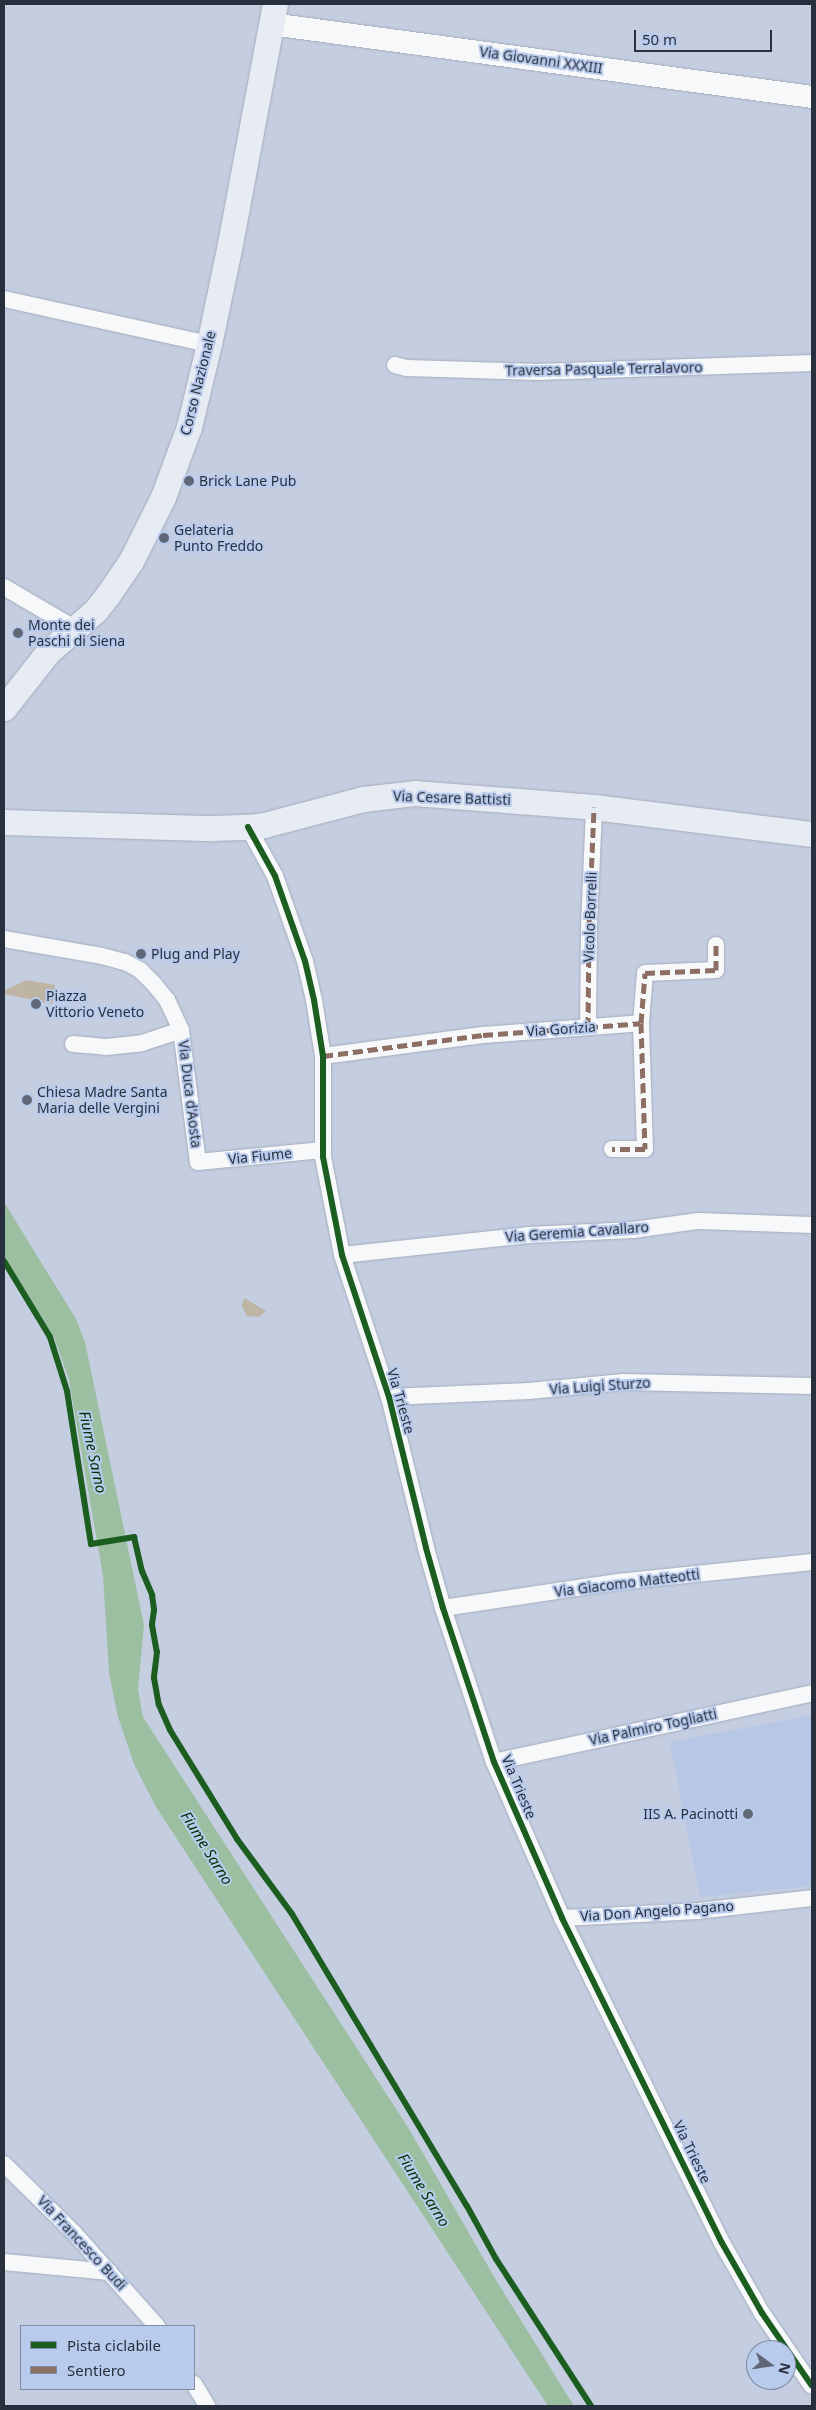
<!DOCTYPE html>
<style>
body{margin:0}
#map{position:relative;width:816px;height:2410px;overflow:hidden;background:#c5cee1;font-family:"Noto Sans",sans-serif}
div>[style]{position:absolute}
.built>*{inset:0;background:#b7c7e5}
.green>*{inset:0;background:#bdb4a3}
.water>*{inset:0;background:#9cbfa2}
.roads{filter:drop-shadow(0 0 1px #a4acbb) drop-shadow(0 0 1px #a4acbb)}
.street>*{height:16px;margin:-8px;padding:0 8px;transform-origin:8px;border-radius:8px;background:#f6f8fa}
.secondary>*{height:22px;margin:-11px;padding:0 11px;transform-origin:11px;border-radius:11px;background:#f6f8fa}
.primary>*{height:25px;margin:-12.5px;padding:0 12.5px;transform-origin:12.5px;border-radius:12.5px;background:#e7ebf3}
.quiet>*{height:5px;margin-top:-2.5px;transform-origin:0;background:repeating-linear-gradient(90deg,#8d6e63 0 10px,transparent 0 15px)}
.cycleway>*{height:6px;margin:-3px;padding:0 3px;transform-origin:3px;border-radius:3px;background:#1b5e20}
.dots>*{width:14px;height:14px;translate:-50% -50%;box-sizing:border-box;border:2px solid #b9cbed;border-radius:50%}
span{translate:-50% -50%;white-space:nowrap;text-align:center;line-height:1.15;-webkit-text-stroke:4px #b9cbed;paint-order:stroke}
.street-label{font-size:14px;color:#29303d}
.poi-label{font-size:14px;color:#29303d}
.left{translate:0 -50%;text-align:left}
.right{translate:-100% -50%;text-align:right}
.water-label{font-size:15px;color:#023302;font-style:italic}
.frame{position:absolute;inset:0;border:5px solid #29303d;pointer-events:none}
.legend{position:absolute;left:20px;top:2325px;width:175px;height:65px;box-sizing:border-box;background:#b9cbed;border:1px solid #7f8da7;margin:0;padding:6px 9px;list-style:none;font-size:15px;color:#29303d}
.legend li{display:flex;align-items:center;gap:10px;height:25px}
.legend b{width:25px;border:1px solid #7f8da7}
.north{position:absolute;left:746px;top:2340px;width:50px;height:50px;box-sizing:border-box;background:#b9cbed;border:1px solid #7f8da7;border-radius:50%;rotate:104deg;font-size:14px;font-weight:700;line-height:20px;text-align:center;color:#29303d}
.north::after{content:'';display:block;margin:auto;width:18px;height:22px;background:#606776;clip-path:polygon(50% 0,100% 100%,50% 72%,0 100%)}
.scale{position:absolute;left:634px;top:30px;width:138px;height:22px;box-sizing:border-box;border:2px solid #29303d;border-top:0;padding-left:6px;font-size:15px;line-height:18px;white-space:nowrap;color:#29303d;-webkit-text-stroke:4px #b9cbed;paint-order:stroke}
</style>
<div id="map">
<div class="built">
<i style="clip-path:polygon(812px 1715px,812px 1886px,700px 1897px,670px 1742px)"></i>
</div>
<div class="green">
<i style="clip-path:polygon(26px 980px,55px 985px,52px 1004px,4px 994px,4px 991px)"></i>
<i style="clip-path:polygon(244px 1298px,266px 1311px,259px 1317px,247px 1316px,242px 1306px)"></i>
</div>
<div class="water">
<i style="clip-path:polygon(4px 1202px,76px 1319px,85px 1342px,144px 1625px,138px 1689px,143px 1717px,409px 2129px,496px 2280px,574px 2406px,548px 2406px,156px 1807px,134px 1764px,118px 1717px,109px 1673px,103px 1576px,69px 1380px,54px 1337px,4px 1256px)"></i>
</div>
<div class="roads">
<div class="street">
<i style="left:4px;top:299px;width:210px;rotate:12.4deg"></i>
<i style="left:395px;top:365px;width:12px;rotate:14deg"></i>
<i style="left:407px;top:368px;width:130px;rotate:1.8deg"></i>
<i style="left:537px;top:372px;width:275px;rotate:-1.9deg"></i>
<i style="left:4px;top:587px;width:81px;rotate:30.4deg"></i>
<i style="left:248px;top:827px;width:56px;rotate:61.1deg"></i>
<i style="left:275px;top:876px;width:90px;rotate:70.6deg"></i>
<i style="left:305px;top:961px;width:40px;rotate:77deg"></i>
<i style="left:314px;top:1000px;width:57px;rotate:80.9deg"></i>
<i style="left:323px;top:1056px;width:101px;rotate:90deg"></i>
<i style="left:323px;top:1157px;width:100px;rotate:79deg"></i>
<i style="left:342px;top:1255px;width:150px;rotate:71.7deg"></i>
<i style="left:389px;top:1397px;width:155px;rotate:76.2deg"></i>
<i style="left:426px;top:1548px;width:62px;rotate:74.2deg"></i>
<i style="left:443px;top:1608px;width:162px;rotate:71.7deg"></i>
<i style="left:494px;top:1762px;width:170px;rotate:66.4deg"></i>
<i style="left:562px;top:1918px;width:362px;rotate:63.8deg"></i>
<i style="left:722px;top:2243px;width:81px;rotate:60.3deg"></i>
<i style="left:762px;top:2313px;width:88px;rotate:55.6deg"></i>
<i style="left:4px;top:939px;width:99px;rotate:9.8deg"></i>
<i style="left:102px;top:956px;width:24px;rotate:15deg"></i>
<i style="left:125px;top:962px;width:17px;rotate:28deg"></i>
<i style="left:140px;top:970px;width:20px;rotate:45deg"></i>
<i style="left:154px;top:984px;width:21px;rotate:51deg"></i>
<i style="left:167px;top:1000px;width:33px;rotate:65deg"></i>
<i style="left:181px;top:1030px;width:133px;rotate:82.7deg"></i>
<i style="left:198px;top:1162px;width:125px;rotate:-5.5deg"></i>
<i style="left:641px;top:1023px;width:50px;rotate:-85.4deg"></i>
<i style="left:645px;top:973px;width:71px;rotate:-2.4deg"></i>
<i style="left:716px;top:970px;width:25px;rotate:-90deg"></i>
<i style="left:588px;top:1027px;width:100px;rotate:-89.4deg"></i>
<i style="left:589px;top:927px;width:120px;rotate:-87.6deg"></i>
<i style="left:73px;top:1044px;width:33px;rotate:5deg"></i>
<i style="left:106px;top:1047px;width:36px;rotate:-6deg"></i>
<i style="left:142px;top:1043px;width:41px;rotate:-18.4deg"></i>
<i style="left:323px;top:1056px;width:161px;rotate:-7.5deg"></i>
<i style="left:483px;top:1035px;width:158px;rotate:-4.3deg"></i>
<i style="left:641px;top:1023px;width:126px;rotate:88.2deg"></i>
<i style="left:645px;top:1149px;width:33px;rotate:180deg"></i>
<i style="left:342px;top:1255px;width:187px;rotate:-6.1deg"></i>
<i style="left:528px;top:1235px;width:105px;rotate:-2.7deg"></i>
<i style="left:633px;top:1230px;width:66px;rotate:-7.9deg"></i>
<i style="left:698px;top:1221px;width:114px;rotate:2deg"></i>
<i style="left:389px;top:1397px;width:140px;rotate:-2.5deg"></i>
<i style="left:529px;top:1391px;width:95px;rotate:-5.4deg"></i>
<i style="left:624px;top:1382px;width:188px;rotate:1.2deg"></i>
<i style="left:443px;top:1608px;width:177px;rotate:-8.5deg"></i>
<i style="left:618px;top:1582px;width:195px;rotate:-5.9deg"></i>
<i style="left:494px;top:1762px;width:325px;rotate:-12.2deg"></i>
<i style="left:562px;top:1918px;width:136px;rotate:-2.9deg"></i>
<i style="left:698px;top:1911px;width:115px;rotate:-6.5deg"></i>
<i style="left:4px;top:2164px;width:98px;rotate:44.6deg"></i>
<i style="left:74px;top:2233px;width:125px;rotate:48.3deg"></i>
<i style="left:4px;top:2262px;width:106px;rotate:5.4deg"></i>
<i style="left:194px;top:2384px;width:26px;rotate:59deg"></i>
</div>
<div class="secondary">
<i style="left:271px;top:24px;width:546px;rotate:7.68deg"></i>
</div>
<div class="primary">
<i style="left:4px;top:708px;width:71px;rotate:-51.8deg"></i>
<i style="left:48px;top:652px;width:64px;rotate:-41.2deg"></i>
<i style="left:96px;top:610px;width:18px;rotate:-52deg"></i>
<i style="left:107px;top:596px;width:42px;rotate:-55.6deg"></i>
<i style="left:131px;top:561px;width:72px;rotate:-63.4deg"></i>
<i style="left:163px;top:497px;width:75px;rotate:-69.6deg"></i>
<i style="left:189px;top:427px;width:85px;rotate:-76.5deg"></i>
<i style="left:209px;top:344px;width:102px;rotate:-78.1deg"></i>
<i style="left:230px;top:244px;width:244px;rotate:-79.4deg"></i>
<i style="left:4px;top:822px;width:208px;rotate:1.7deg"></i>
<i style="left:212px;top:828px;width:36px;rotate:-2deg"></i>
<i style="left:248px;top:827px;width:16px;rotate:-7deg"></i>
<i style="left:264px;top:825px;width:102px;rotate:-14.7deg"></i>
<i style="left:363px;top:799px;width:51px;rotate:-6.7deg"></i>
<i style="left:414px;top:793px;width:181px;rotate:4.4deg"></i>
<i style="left:594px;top:807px;width:220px;rotate:7.1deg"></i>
</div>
</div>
<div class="quiet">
<i style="left:641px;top:1023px;width:50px;rotate:-85.4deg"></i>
<i style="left:645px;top:973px;width:71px;rotate:-2.4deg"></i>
<i style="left:716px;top:970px;width:25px;rotate:-90deg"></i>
<i style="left:588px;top:1027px;width:100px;rotate:-89.4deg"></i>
<i style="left:589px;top:927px;width:120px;rotate:-87.6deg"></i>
<i style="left:323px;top:1056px;width:161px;rotate:-7.5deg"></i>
<i style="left:483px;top:1035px;width:158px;rotate:-4.3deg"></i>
<i style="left:641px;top:1023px;width:126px;rotate:88.2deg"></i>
<i style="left:645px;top:1149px;width:33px;rotate:180deg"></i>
</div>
<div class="cycleway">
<i style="left:248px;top:827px;width:56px;rotate:61.1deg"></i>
<i style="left:275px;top:876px;width:90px;rotate:70.6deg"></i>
<i style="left:305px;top:961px;width:40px;rotate:77deg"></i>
<i style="left:314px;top:1000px;width:57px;rotate:80.9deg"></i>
<i style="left:323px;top:1056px;width:101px;rotate:90deg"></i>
<i style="left:323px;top:1157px;width:100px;rotate:79deg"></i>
<i style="left:342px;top:1255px;width:150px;rotate:71.7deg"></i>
<i style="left:389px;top:1397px;width:155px;rotate:76.2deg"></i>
<i style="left:426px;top:1548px;width:62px;rotate:74.2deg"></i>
<i style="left:443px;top:1608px;width:162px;rotate:71.7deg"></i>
<i style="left:494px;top:1762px;width:170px;rotate:66.4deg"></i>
<i style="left:562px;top:1918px;width:362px;rotate:63.8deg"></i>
<i style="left:722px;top:2243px;width:81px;rotate:60.3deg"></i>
<i style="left:762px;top:2313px;width:88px;rotate:55.6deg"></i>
<i style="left:4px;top:1261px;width:89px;rotate:58.8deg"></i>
<i style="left:50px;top:1337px;width:57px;rotate:72.5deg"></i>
<i style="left:67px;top:1391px;width:155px;rotate:81.1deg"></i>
<i style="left:91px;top:1544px;width:44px;rotate:-9.2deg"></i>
<i style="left:134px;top:1537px;width:35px;rotate:77deg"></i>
<i style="left:142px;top:1571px;width:26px;rotate:67deg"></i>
<i style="left:152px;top:1595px;width:15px;rotate:82deg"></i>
<i style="left:154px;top:1610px;width:15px;rotate:98deg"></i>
<i style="left:152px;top:1625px;width:27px;rotate:80deg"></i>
<i style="left:157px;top:1652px;width:26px;rotate:97deg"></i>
<i style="left:154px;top:1678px;width:27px;rotate:80deg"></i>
<i style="left:159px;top:1705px;width:27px;rotate:66deg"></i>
<i style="left:170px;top:1730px;width:128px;rotate:58.4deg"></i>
<i style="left:237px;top:1839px;width:93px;rotate:53.7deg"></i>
<i style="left:292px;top:1914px;width:340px;rotate:59.1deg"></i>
<i style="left:467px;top:2206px;width:60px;rotate:61.3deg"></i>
<i style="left:496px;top:2259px;width:175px;rotate:57.1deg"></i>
</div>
<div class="dots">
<i style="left:189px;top:481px;background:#606776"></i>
<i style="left:164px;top:538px;background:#606776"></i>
<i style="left:18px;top:633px;background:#606776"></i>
<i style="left:141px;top:954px;background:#606776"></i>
<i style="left:36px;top:1004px;background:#606776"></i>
<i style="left:27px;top:1100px;background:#606776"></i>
<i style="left:748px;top:1814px;background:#606776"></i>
</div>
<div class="street-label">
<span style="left:541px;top:60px;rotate:8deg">Via Giovanni XXXIII</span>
<span style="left:604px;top:369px;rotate:-1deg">Traversa Pasquale Terralavoro</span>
<span style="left:198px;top:383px;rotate:-76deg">Corso Nazionale</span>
<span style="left:452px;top:798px;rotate:2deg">Via Cesare Battisti</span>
<span style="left:590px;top:917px;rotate:-88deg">Vicolo Borrelli</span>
<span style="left:561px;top:1029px;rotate:-4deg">Via Gorizia</span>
<span style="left:190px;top:1094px;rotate:83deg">Via Duca d'Aosta</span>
<span style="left:260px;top:1156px;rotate:-6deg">Via Fiume</span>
<span style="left:577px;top:1232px;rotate:-4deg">Via Geremia Cavallaro</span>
<span style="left:600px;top:1386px;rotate:-4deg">Via Luigi Sturzo</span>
<span style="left:401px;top:1401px;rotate:74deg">Via Trieste</span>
<span style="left:627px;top:1583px;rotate:-7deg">Via Giacomo Matteotti</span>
<span style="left:653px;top:1727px;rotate:-12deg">Via Palmiro Togliatti</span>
<span style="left:519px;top:1787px;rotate:67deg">Via Trieste</span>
<span style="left:657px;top:1911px;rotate:-4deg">Via Don Angelo Pagano</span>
<span style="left:692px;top:2152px;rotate:64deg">Via Trieste</span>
<span style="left:82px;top:2243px;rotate:47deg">Via Francesco Budi</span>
</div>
<div class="poi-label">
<span class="left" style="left:199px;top:481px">Brick Lane Pub</span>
<span class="left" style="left:174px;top:538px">Gelateria<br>Punto Freddo</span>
<span class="left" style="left:28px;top:633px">Monte dei<br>Paschi di Siena</span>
<span class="left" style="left:151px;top:954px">Plug and Play</span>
<span class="left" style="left:46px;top:1004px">Piazza<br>Vittorio Veneto</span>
<span class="left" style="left:37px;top:1100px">Chiesa Madre Santa<br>Maria delle Vergini</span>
<span class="right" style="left:738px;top:1814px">IIS A. Pacinotti</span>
</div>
<div class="water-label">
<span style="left:93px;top:1452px;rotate:78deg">Fiume Sarno</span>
<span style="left:207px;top:1848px;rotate:58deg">Fiume Sarno</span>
<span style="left:424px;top:2190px;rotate:58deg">Fiume Sarno</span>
</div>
<div class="frame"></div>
<ul class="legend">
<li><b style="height:6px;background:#1b5e20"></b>Pista ciclabile</li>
<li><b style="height:6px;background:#8d6e63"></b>Sentiero</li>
</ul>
<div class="north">N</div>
<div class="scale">50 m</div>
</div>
